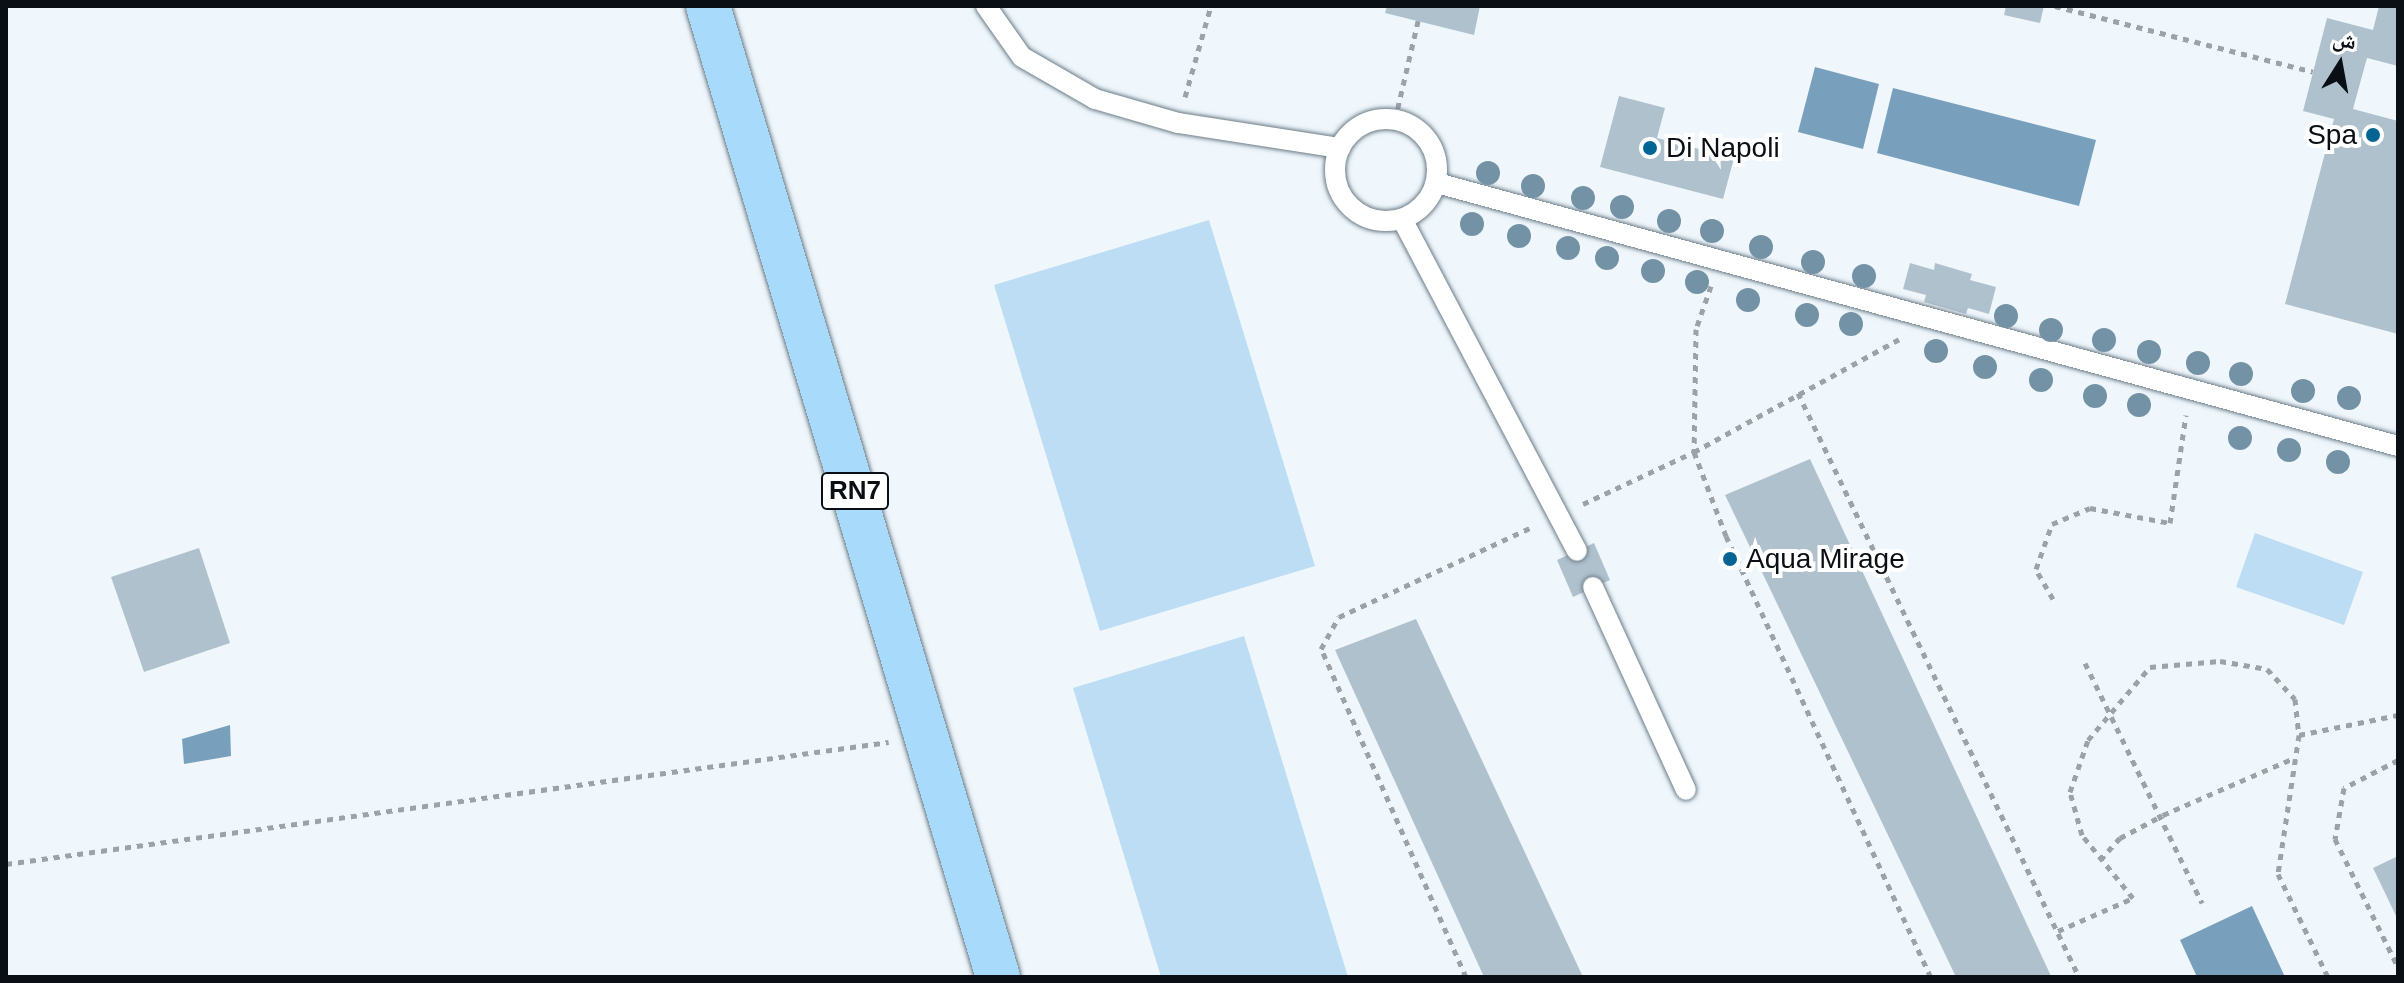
<!DOCTYPE html>
<meta charset="utf-8">
<style>
body{margin:0}
#map{position:relative;width:2404px;height:983px;overflow:hidden;background:#eff7fc;font-family:Arial,"Noto Naskh Arabic",sans-serif}
div>[style]{position:absolute}
.green>*{inset:0;background:#bcddf4}
.water>*{inset:0;background:#78a0bc}
.building>*{inset:0;background:#b0c1ce}
.path>*{height:5px;margin-top:-2.5px;transform-origin:0;background:repeating-linear-gradient(90deg,#9ca3a8 0 6px,transparent 0 12px)}
.roads{filter:drop-shadow(0 0 2px #6c7c88) drop-shadow(0 0 2px #6c7c88)}
.service>*{height:20px;margin:-10px;padding:0 10px;transform-origin:10px;border-radius:10px;background:#fff}
.service>.ring{margin:-10px;padding:0;box-sizing:content-box;background:none;border:20px solid #fff;border-radius:50%}
.primary>*{height:44px;margin:-22px;padding:0 22px;transform-origin:22px;border-radius:22px;background:#a7dafb}
.trees>*{width:24px;height:24px;margin:-12px;border-radius:50%;background:#7392a5}
.dots>*{width:22px;height:22px;translate:-50% -50%;box-sizing:border-box;border:4px solid #fff;border-radius:50%}
span{translate:-50% -50%;white-space:nowrap;text-align:center;line-height:1.15;-webkit-text-stroke:8px #fff;paint-order:stroke}
.shield-label span{padding:2px 6px;background:#fff;border:2px solid;border-radius:6px;-webkit-text-stroke-width:0}
.shield-label{font-size:26px;color:#090f14;font-weight:700}
.poi-label{font-size:28px;color:#090f14}
.right{translate:-100% -50%;text-align:right}
.left{translate:0 -50%;text-align:left}
.frame{position:absolute;inset:0;border:8px solid #090f14;pointer-events:none}
.north{position:absolute;left:2300px;top:24px;width:80px;height:80px;-webkit-text-stroke:6px #fff;paint-order:stroke;rotate:11deg;font-size:22px;font-weight:700;line-height:32px;text-align:center;color:#090f14}
.north::after{content:'';display:block;margin:auto;width:28px;height:36px;background:#090f14;clip-path:polygon(50% 0,100% 100%,50% 72%,0 100%)}
</style>
<div id="map">
<div class="green">
<i style="clip-path:polygon(1209px 220px,1315px 566px,1100px 631px,994px 285px)"></i>
<i style="clip-path:polygon(2255px 533px,2363px 572px,2344px 625px,2236px 587px)"></i>
<i style="clip-path:polygon(1244px 636px,1348px 977px,1161px 977px,1073px 688px)"></i>
</div>
<div class="water">
<i style="clip-path:polygon(1815px 67px,1879px 84px,1863px 149px,1798px 132px)"></i>
<i style="clip-path:polygon(1893px 88px,2096px 140px,2079px 206px,1877px 153px)"></i>
<i style="clip-path:polygon(230px 725px,231px 756px,184px 764px,182px 739px)"></i>
<i style="clip-path:polygon(2252px 906px,2285px 977px,2197px 977px,2180px 940px)"></i>
</div>
<div class="building">
<i style="clip-path:polygon(1387px 6px,1480px 6px,1474px 35px,1385px 13px)"></i>
<i style="clip-path:polygon(2006px 6px,2044px 6px,2040px 23px,2004px 15px)"></i>
<i style="clip-path:polygon(2379px 6px,2398px 6px,2398px 66px,2367px 58px,2353px 109px,2398px 121px,2398px 334px,2285px 304px,2334px 119px,2303px 111px,2327px 18px,2373px 30px)"></i>
<i style="clip-path:polygon(1619px 96px,1665px 108px,1657px 138px,1734px 158px,1723px 199px,1600px 167px)"></i>
<i style="clip-path:polygon(1910px 263px,1934px 270px,1935px 263px,1972px 274px,1970px 280px,1996px 287px,1989px 314px,1968px 308px,1966px 314px,1924px 302px,1926px 295px,1903px 289px)"></i>
<i style="clip-path:polygon(1810px 459px,2051px 976px,2048px 977px,1956px 977px,1725px 495px)"></i>
<i style="clip-path:polygon(1594px 543px,1610px 580px,1573px 597px,1557px 560px)"></i>
<i style="clip-path:polygon(199px 548px,230px 643px,144px 672px,111px 577px)"></i>
<i style="clip-path:polygon(1416px 619px,1583px 977px,1484px 977px,1335px 650px)"></i>
<i style="clip-path:polygon(2398px 856px,2398px 920px,2373px 868px)"></i>
</div>
<div class="path">
<i style="left:2055px;top:6px;width:266px;rotate:14.3deg"></i>
<i style="left:1185px;top:97px;width:95px;rotate:-74.1deg"></i>
<i style="left:1395px;top:120px;width:102px;rotate:-76.9deg"></i>
<i style="left:1711px;top:286px;width:46px;rotate:109.2deg"></i>
<i style="left:1696px;top:329px;width:123px;rotate:90.9deg"></i>
<i style="left:1694px;top:452px;width:90px;rotate:69.1deg"></i>
<i style="left:1726px;top:536px;width:486px;rotate:65.1deg"></i>
<i style="left:1798px;top:393px;width:648px;rotate:64.3deg"></i>
<i style="left:1583px;top:504px;width:123px;rotate:-25.1deg"></i>
<i style="left:1694px;top:452px;width:236px;rotate:-28.8deg"></i>
<i style="left:2053px;top:599px;width:34px;rotate:-120deg"></i>
<i style="left:2036px;top:569px;width:48px;rotate:-70.4deg"></i>
<i style="left:2052px;top:524px;width:41px;rotate:-22.8deg"></i>
<i style="left:2090px;top:508px;width:81px;rotate:10.6deg"></i>
<i style="left:2170px;top:523px;width:109px;rotate:-81.6deg"></i>
<i style="left:2085px;top:663px;width:267px;rotate:64deg"></i>
<i style="left:2299px;top:735px;width:101px;rotate:-11.4deg"></i>
<i style="left:2398px;top:760px;width:61px;rotate:152.6deg"></i>
<i style="left:2344px;top:788px;width:52px;rotate:100deg"></i>
<i style="left:2335px;top:839px;width:143px;rotate:63.8deg"></i>
<i style="left:2100px;top:860px;width:30px;rotate:-48deg"></i>
<i style="left:2120px;top:838px;width:49px;rotate:-28.1deg"></i>
<i style="left:2163px;top:815px;width:143px;rotate:-23.5deg"></i>
<i style="left:6px;top:864px;width:891px;rotate:-7.87deg"></i>
<i style="left:2058px;top:931px;width:82px;rotate:-23.7deg"></i>
<i style="left:2133px;top:898px;width:81px;rotate:-129deg"></i>
<i style="left:2082px;top:835px;width:45px;rotate:-105.6deg"></i>
<i style="left:2070px;top:792px;width:55px;rotate:-70.9deg"></i>
<i style="left:2088px;top:740px;width:96px;rotate:-49.7deg"></i>
<i style="left:2150px;top:667px;width:70px;rotate:-4.9deg"></i>
<i style="left:2220px;top:661px;width:48px;rotate:9.7deg"></i>
<i style="left:2267px;top:669px;width:41px;rotate:47deg"></i>
<i style="left:2295px;top:699px;width:36px;rotate:84deg"></i>
<i style="left:2299px;top:735px;width:141px;rotate:98.6deg"></i>
<i style="left:2278px;top:874px;width:114px;rotate:64.1deg"></i>
<i style="left:1466px;top:977px;width:359px;rotate:-113.8deg"></i>
<i style="left:1321px;top:649px;width:37px;rotate:-61deg"></i>
<i style="left:1339px;top:617px;width:215px;rotate:-25deg"></i>
</div>
<div class="roads">
<div class="service">
<i style="left:986px;top:6px;width:62px;rotate:54.8deg"></i>
<i style="left:1022px;top:57px;width:84px;rotate:29.9deg"></i>
<i style="left:1095px;top:99px;width:86px;rotate:16.1deg"></i>
<i style="left:1178px;top:123px;width:164px;rotate:8.8deg"></i>
<i class="ring" style="left:1335px;top:119px;width:82px;height:82px"></i>
<i style="left:1437px;top:183px;width:996px;rotate:15.31deg"></i>
<i style="left:1402px;top:219px;width:375px;rotate:62.2deg"></i>
<i style="left:1593px;top:587px;width:223px;rotate:65.4deg"></i>
</div>
<div class="primary">
<i style="left:708px;top:6px;width:1013px;rotate:73.37deg"></i>
</div>
</div>
<div class="trees">
<i style="left:1488px;top:173px"></i>
<i style="left:1533px;top:186px"></i>
<i style="left:1583px;top:198px"></i>
<i style="left:1622px;top:207px"></i>
<i style="left:1669px;top:221px"></i>
<i style="left:1472px;top:224px"></i>
<i style="left:1712px;top:231px"></i>
<i style="left:1519px;top:236px"></i>
<i style="left:1761px;top:247px"></i>
<i style="left:1568px;top:248px"></i>
<i style="left:1607px;top:258px"></i>
<i style="left:1813px;top:262px"></i>
<i style="left:1653px;top:271px"></i>
<i style="left:1864px;top:276px"></i>
<i style="left:1697px;top:282px"></i>
<i style="left:1748px;top:300px"></i>
<i style="left:1807px;top:315px"></i>
<i style="left:2006px;top:316px"></i>
<i style="left:1851px;top:324px"></i>
<i style="left:2051px;top:330px"></i>
<i style="left:2104px;top:340px"></i>
<i style="left:1936px;top:351px"></i>
<i style="left:2149px;top:352px"></i>
<i style="left:2198px;top:363px"></i>
<i style="left:1985px;top:367px"></i>
<i style="left:2241px;top:374px"></i>
<i style="left:2041px;top:380px"></i>
<i style="left:2303px;top:391px"></i>
<i style="left:2095px;top:396px"></i>
<i style="left:2349px;top:398px"></i>
<i style="left:2139px;top:405px"></i>
<i style="left:2240px;top:438px"></i>
<i style="left:2289px;top:450px"></i>
<i style="left:2338px;top:462px"></i>
</div>
<div class="dots">
<i style="left:2373px;top:135px;background:#046595"></i>
<i style="left:1650px;top:148px;background:#046595"></i>
<i style="left:1730px;top:559px;background:#046595"></i>
</div>
<div class="shield-label">
<span style="left:855px;top:491px">RN7</span>
</div>
<div class="poi-label">
<span class="right" style="left:2357px;top:135px">Spa</span>
<span class="left" style="left:1666px;top:148px">Di Napoli</span>
<span class="left" style="left:1746px;top:559px">Aqua Mirage</span>
</div>
<div class="frame"></div>
<div class="north">ش</div>
</div>
